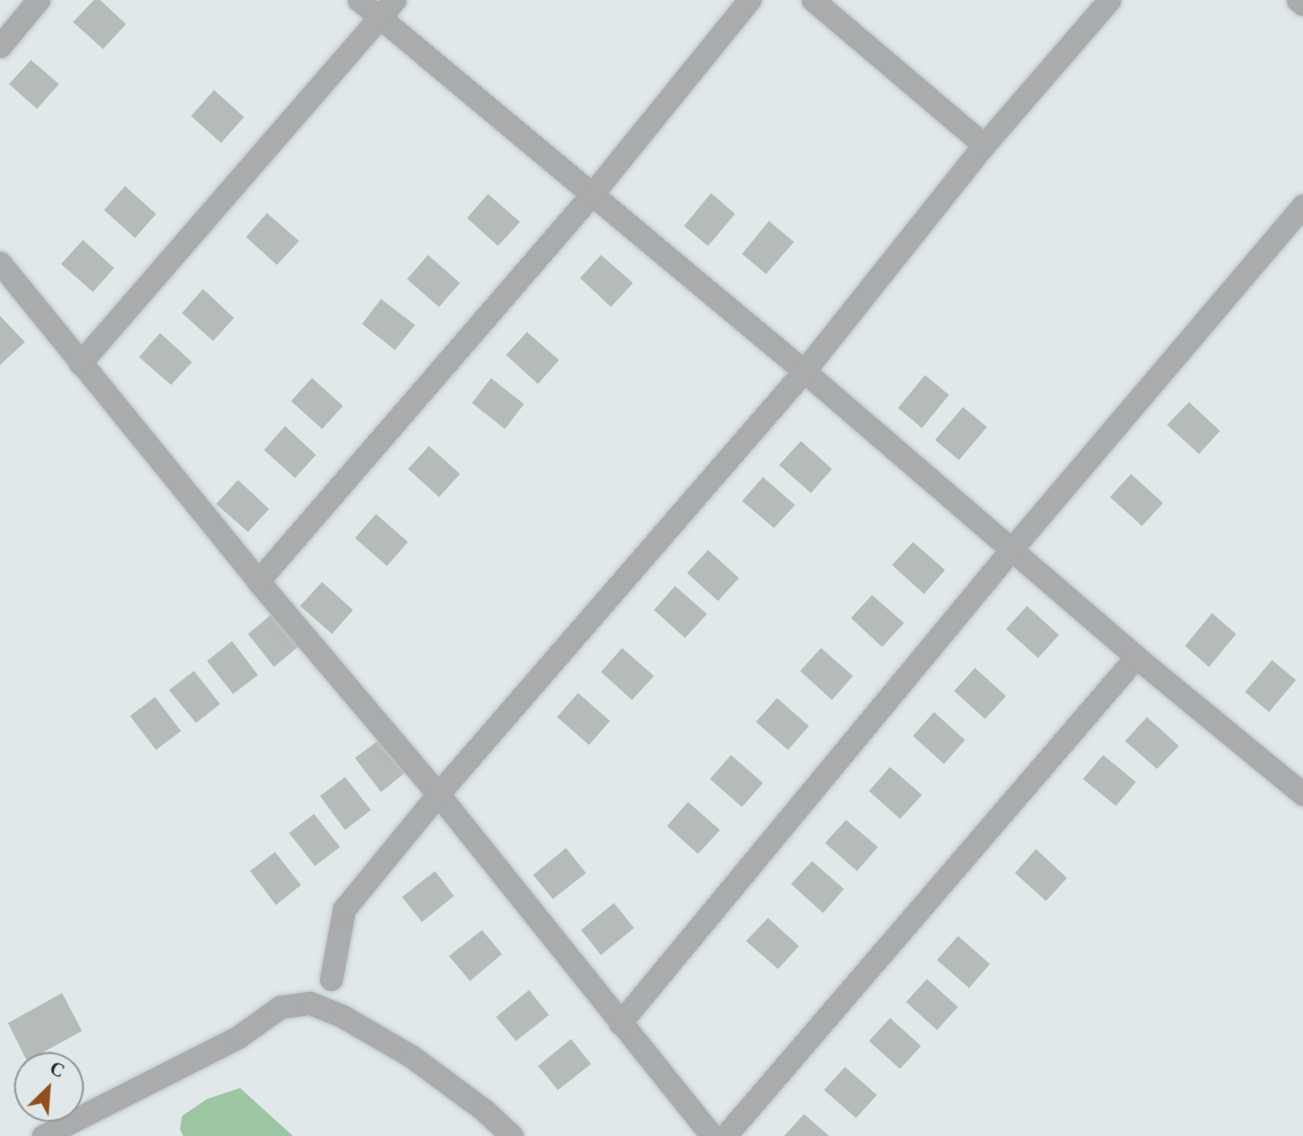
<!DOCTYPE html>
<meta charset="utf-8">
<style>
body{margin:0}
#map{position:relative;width:1303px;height:1136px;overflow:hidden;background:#e0e8e9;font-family:"Crimson Pro",serif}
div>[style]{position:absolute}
.green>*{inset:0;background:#9cc5a1}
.building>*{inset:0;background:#b4bbb9}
.roads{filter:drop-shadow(0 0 2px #bec5c6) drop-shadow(0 0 2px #bec5c6)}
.minor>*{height:23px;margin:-11.5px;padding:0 11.5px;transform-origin:11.5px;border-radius:11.5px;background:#a9abad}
span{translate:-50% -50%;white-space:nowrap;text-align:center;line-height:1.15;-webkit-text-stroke:7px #e0e8e9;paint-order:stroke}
.north{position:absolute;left:14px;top:1052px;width:70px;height:70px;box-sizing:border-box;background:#e0e8e9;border:2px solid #949a9a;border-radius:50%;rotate:25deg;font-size:19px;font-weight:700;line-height:28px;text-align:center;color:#212424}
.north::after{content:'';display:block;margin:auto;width:24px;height:32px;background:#914f1d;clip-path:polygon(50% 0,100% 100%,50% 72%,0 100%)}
</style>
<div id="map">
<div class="green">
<i style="clip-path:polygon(240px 1088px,293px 1136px,183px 1136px,180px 1129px,182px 1116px,207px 1099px)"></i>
</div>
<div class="building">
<i style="clip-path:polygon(94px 0,100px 0,126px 24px,103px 49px,73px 22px)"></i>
<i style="clip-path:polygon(31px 60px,59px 84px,37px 109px,9px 84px)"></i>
<i style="clip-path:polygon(214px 90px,244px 117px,221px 143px,191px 116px)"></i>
<i style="clip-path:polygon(125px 186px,156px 214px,135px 238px,104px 210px)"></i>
<i style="clip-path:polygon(711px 193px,735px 214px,708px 246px,684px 226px)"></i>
<i style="clip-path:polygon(488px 194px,520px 222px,498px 246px,467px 218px)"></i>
<i style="clip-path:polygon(267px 213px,299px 241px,277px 265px,246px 237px)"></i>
<i style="clip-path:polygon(769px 221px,794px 242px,766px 274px,742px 254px)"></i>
<i style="clip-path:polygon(83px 240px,114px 268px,93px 292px,61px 264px)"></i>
<i style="clip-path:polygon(428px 255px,460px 283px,439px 307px,407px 279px)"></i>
<i style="clip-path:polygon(601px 255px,633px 283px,611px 307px,580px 278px)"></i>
<i style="clip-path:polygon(203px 289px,234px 318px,213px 341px,182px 313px)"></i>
<i style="clip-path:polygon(381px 299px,415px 325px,395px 350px,362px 324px)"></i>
<i style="clip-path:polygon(0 316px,25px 342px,0 365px)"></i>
<i style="clip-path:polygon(527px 332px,559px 360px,538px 384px,506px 355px)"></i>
<i style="clip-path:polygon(160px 333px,192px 362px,171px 385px,139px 357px)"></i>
<i style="clip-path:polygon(925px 375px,949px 395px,922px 428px,898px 408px)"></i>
<i style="clip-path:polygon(312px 378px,343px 406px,322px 429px,291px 401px)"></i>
<i style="clip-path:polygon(491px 378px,524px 404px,505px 429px,472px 403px)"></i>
<i style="clip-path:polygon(1189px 402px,1220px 431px,1199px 454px,1167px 425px)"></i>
<i style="clip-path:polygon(963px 407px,987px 427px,959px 460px,935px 440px)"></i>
<i style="clip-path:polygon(285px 426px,316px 455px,295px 478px,264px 450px)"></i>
<i style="clip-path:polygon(801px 441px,832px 469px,811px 493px,779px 465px)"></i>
<i style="clip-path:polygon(429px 446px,460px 474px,439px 497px,408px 469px)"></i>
<i style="clip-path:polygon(1131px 474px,1163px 503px,1142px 526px,1110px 497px)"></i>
<i style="clip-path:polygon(763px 477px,795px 505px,774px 528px,742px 501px)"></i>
<i style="clip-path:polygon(238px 480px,269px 509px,248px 532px,216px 504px)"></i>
<i style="clip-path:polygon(376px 514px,408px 542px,387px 566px,355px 538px)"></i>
<i style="clip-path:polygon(913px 542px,945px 570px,924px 594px,892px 565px)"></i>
<i style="clip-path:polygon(708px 550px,739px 578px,718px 601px,687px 573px)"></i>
<i style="clip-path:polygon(322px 582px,353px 610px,332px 634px,300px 606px)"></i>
<i style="clip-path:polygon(675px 586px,707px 614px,685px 638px,654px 610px)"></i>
<i style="clip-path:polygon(872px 595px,904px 623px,882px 647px,851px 618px)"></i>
<i style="clip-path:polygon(1027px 606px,1059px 635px,1038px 658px,1006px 629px)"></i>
<i style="clip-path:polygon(1212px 613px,1236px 634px,1209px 667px,1185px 646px)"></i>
<i style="clip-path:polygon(272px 614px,299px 646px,274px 667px,248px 634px)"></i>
<i style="clip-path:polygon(232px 641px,258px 675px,233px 694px,207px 661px)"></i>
<i style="clip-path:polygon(622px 648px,654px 676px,632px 700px,601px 672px)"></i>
<i style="clip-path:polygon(821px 648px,853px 676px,832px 700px,800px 671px)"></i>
<i style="clip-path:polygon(1272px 660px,1296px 680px,1269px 712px,1245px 692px)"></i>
<i style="clip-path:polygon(975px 668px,1006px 696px,985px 719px,954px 691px)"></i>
<i style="clip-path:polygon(194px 671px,220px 704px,196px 723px,169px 690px)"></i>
<i style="clip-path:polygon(578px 693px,610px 721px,589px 745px,557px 717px)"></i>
<i style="clip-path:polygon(155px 697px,181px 731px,156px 750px,130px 716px)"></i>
<i style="clip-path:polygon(777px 698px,809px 726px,788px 750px,756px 722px)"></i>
<i style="clip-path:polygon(934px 712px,965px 740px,944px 764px,913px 736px)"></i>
<i style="clip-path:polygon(1147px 717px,1179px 746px,1157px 769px,1125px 741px)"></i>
<i style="clip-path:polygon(380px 739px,406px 772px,381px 792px,355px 758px)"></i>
<i style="clip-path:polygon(731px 755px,763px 783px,742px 807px,710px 779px)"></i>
<i style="clip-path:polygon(1103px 755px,1136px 782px,1116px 806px,1083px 779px)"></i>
<i style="clip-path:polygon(890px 767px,922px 795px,900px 819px,869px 791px)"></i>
<i style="clip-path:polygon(345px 777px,371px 810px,345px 830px,320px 796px)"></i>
<i style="clip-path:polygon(688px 802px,720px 830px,698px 854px,667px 826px)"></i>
<i style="clip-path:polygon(314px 814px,340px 847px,315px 866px,289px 833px)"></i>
<i style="clip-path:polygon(846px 820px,878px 847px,857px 871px,825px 843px)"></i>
<i style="clip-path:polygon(566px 848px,586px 873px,553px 899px,533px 875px)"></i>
<i style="clip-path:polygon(1036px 849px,1067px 878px,1046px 901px,1015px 873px)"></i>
<i style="clip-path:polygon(275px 852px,301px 885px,276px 905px,250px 871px)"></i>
<i style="clip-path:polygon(812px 861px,844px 889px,823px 913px,791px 884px)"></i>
<i style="clip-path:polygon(435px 871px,454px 896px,422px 922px,402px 897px)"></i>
<i style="clip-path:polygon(614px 903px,634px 928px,601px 955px,581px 930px)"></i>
<i style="clip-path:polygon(768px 918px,799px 946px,778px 969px,746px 941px)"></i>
<i style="clip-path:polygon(482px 930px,502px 954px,470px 981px,449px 956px)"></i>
<i style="clip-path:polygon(958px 936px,990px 964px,969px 988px,937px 960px)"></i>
<i style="clip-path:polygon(927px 979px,958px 1007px,937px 1030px,906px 1002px)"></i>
<i style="clip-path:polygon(529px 990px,549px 1015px,516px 1041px,496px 1017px)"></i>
<i style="clip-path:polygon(62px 993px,82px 1031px,27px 1061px,8px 1023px)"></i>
<i style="clip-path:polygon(890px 1018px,921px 1046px,900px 1069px,869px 1041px)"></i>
<i style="clip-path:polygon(571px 1039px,591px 1064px,558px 1090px,538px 1066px)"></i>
<i style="clip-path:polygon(845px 1067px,877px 1095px,856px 1118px,824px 1090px)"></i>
<i style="clip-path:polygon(804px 1114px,829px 1136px,784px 1136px)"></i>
</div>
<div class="roads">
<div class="minor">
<i style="left:359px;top:0;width:579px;rotate:39.82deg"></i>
<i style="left:804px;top:371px;width:438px;rotate:40.7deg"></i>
<i style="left:1136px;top:657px;width:631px;rotate:130.63deg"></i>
<i style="left:813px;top:0;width:224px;rotate:40.3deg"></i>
<i style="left:1298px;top:0;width:6px;rotate:39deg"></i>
<i style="left:0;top:46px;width:60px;rotate:-50.4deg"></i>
<i style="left:0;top:263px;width:409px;rotate:50.9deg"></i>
<i style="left:258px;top:581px;width:279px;rotate:49.8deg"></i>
<i style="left:438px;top:794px;width:438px;rotate:51.3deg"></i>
<i style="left:80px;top:363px;width:480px;rotate:-49.1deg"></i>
<i style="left:258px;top:581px;width:511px;rotate:-49.2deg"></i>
<i style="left:592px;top:194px;width:250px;rotate:-51deg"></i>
<i style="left:1136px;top:657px;width:216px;rotate:39.4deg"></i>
<i style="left:331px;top:979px;width:71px;rotate:-79.5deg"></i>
<i style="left:344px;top:909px;width:149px;rotate:-50.7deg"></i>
<i style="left:438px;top:794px;width:559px;rotate:-49.13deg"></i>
<i style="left:804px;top:371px;width:289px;rotate:-51.5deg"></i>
<i style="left:984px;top:145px;width:191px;rotate:-49.2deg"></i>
<i style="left:620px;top:1023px;width:612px;rotate:-50.43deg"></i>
<i style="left:1010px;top:551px;width:453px;rotate:-49.7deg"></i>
<i style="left:43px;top:1136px;width:219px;rotate:-26.9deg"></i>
<i style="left:238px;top:1037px;width:52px;rotate:-35.5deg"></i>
<i style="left:280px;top:1007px;width:30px;rotate:-8deg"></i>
<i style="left:310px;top:1003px;width:35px;rotate:22deg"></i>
<i style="left:342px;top:1016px;width:80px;rotate:30.1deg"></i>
<i style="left:411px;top:1056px;width:91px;rotate:36.5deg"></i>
<i style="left:484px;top:1110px;width:38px;rotate:43deg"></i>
</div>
</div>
<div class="north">С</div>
</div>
